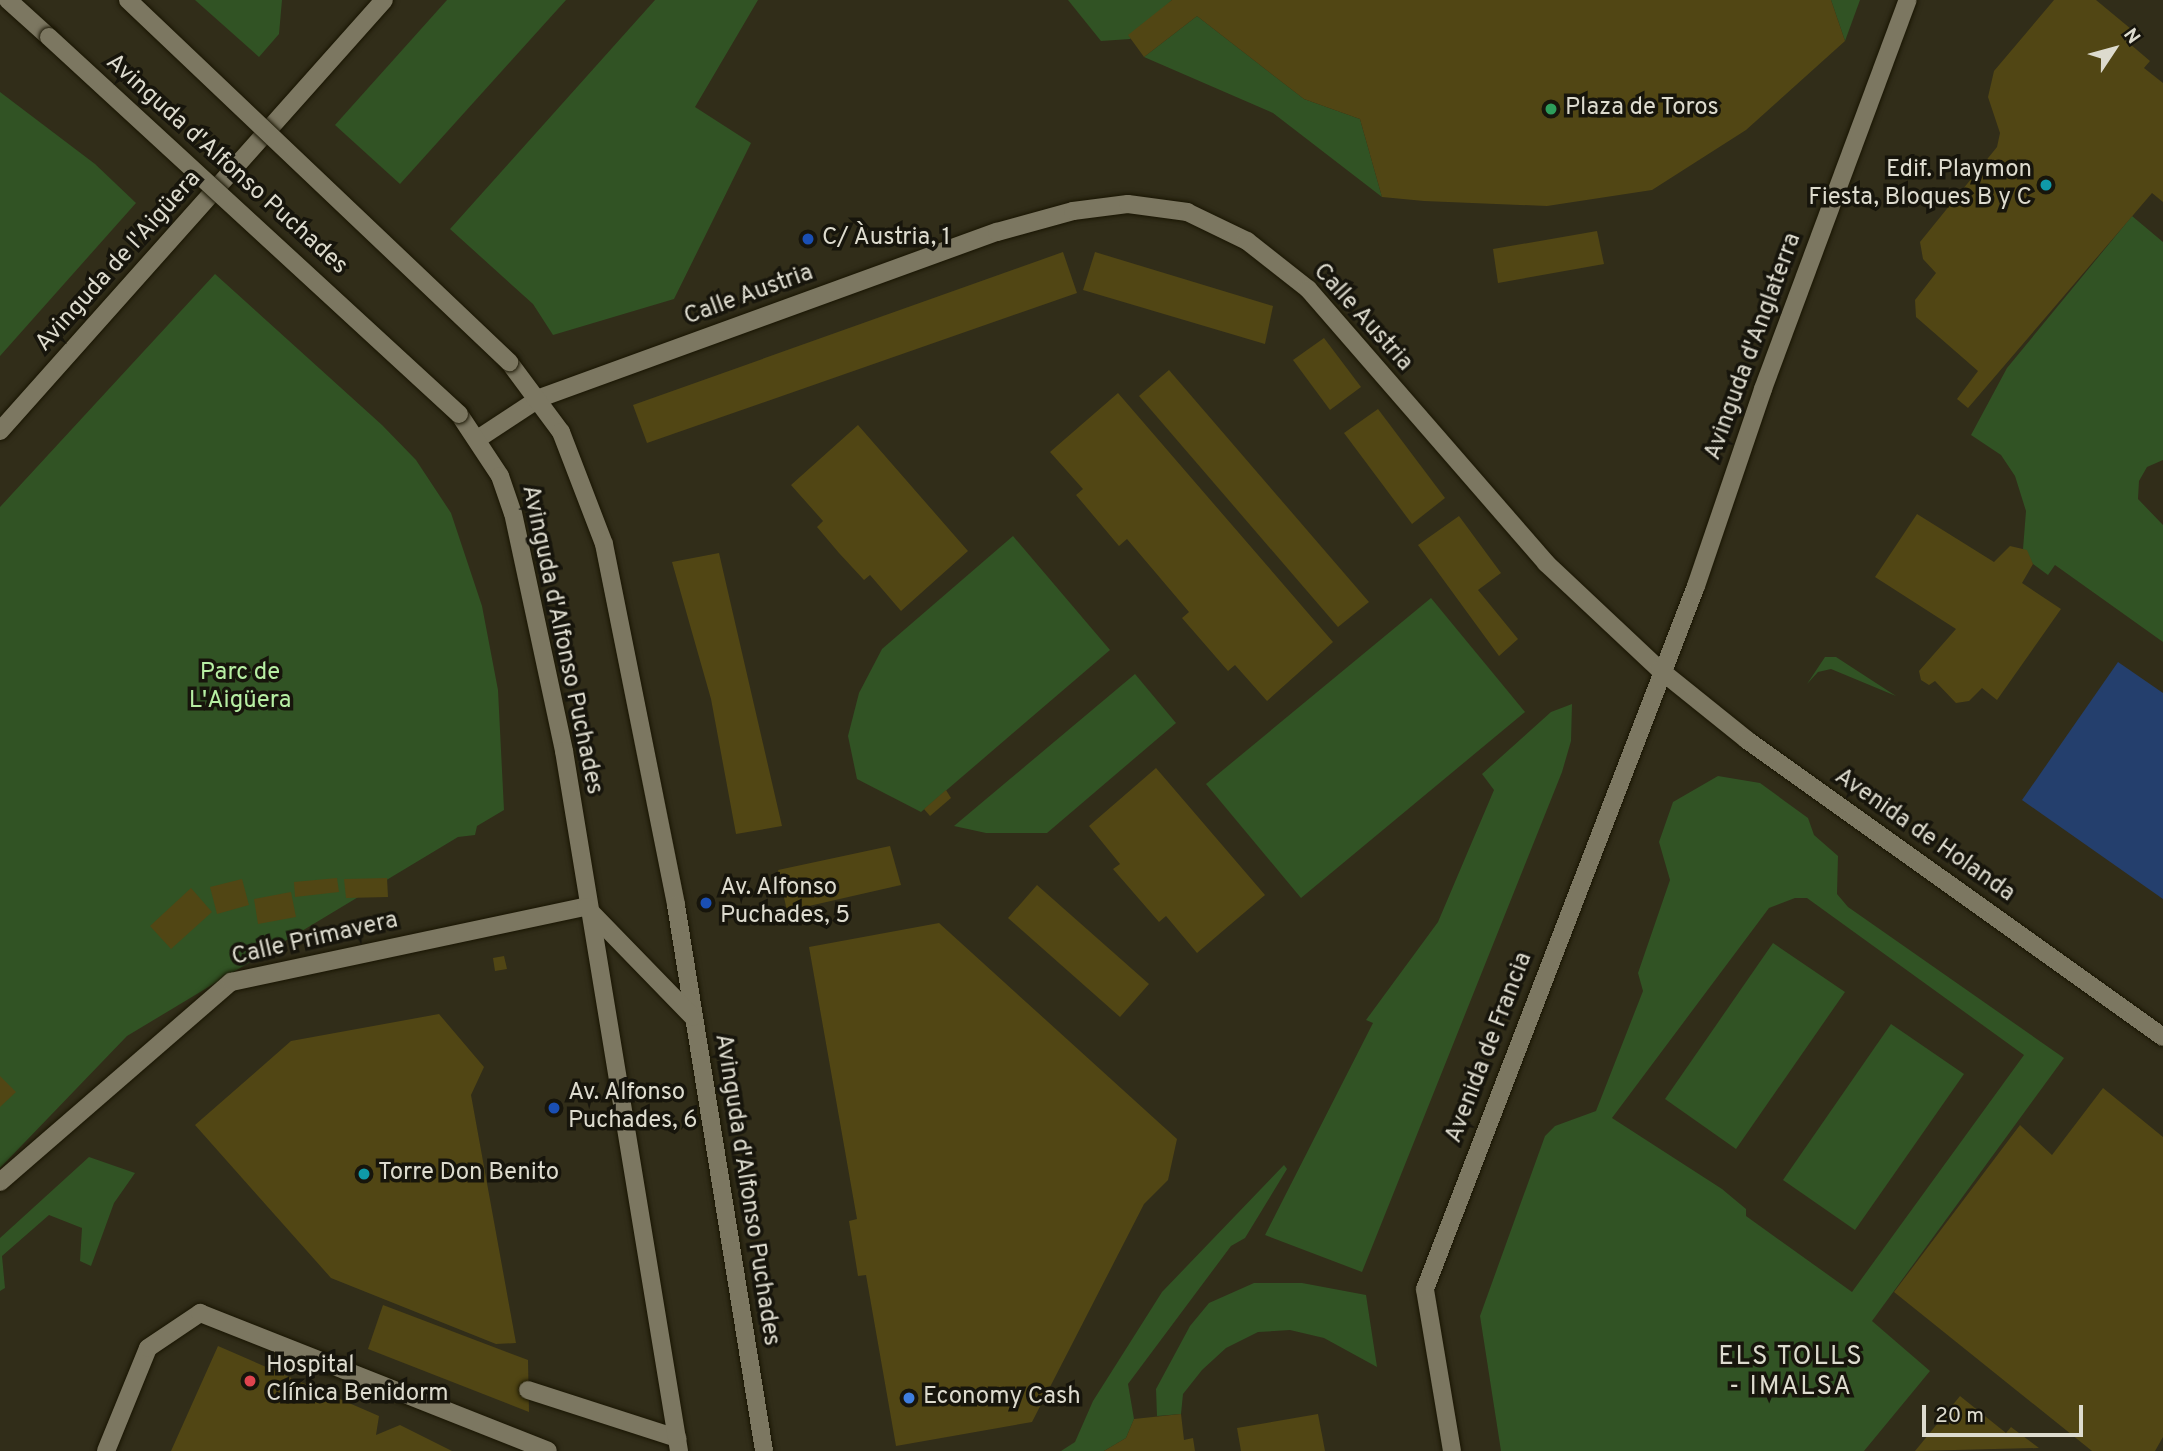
<!DOCTYPE html>
<meta charset="utf-8">
<style>
body{margin:0}
#map{position:relative;width:2163px;height:1451px;overflow:hidden;background:#312d19;font-family:Overpass,sans-serif}
div>[style]{position:absolute}
.green>*{inset:0;background:#315324}
.water>*{inset:0;background:#243f6d}
.building>*{inset:0;background:#514614}
.roads{filter:drop-shadow(0 0 2px #191503) drop-shadow(0 0 2px #191503)}
.lane>*{height:18px;margin:-9px;padding:0 9px;transform-origin:9px;border-radius:9px;background:#7c7761}
.street>*{height:18px;margin:-9px;padding:0 9px;transform-origin:9px;border-radius:9px;background:#7c7761}
.secondary>*{height:18px;margin:-9px;padding:0 9px;transform-origin:9px;border-radius:9px;background:#7c7761}
.bridges{filter:drop-shadow(0 0 2px #191503) drop-shadow(0 0 2px #191503)}
.secondary-bridge>*{height:18px;margin:-9px;padding:0 9px;transform-origin:9px;border-radius:9px;background:#7c7761}
.dots>*{width:19px;height:19px;translate:-50% -50%;box-sizing:border-box;border:4px solid #17150c;border-radius:50%}
span{translate:-50% -50%;white-space:nowrap;text-align:center;line-height:1.15;-webkit-text-stroke:7px #17150c;paint-order:stroke}
.poi-label{font-size:24px;color:#dddbce}
.left{translate:0 -50%;text-align:left}
.right{translate:-100% -50%;text-align:right}
.street-label{font-size:24px;color:#dddbce}
.park-label{font-size:24px;color:#b7efa3}
.neighbourhood-label{font-size:26px;color:#dddbce;letter-spacing:2px}
.north{position:absolute;left:2079px;top:14px;width:70px;height:70px;-webkit-text-stroke:5px #17150c;paint-order:stroke;rotate:54deg;font-size:19px;font-weight:700;line-height:28px;text-align:center;color:#dddbce}
.north::after{content:'';display:block;margin:auto;width:24px;height:32px;background:#dddbce;clip-path:polygon(50% 0,100% 100%,50% 72%,0 100%)}
.scale{position:absolute;left:1922px;top:1405px;width:161px;height:32px;box-sizing:border-box;border:4px solid #dddbce;border-top:0;padding-left:9px;font-size:21px;line-height:24px;white-space:nowrap;color:#dddbce;-webkit-text-stroke:5px #17150c;paint-order:stroke}
</style>
<div id="map">
<div class="green">
<i style="clip-path:polygon(195px 0,282px 0,279px 34px,259px 57px)"></i>
<i style="clip-path:polygon(447px 0,566px 0,400px 184px,335px 125px)"></i>
<i style="clip-path:polygon(655px 0,758px 0,695px 107px,751px 143px,674px 299px,553px 335px,533px 304px,450px 229px)"></i>
<i style="clip-path:polygon(1068px 0,1172px 0,1130px 39px,1101px 41px)"></i>
<i style="clip-path:polygon(1831px 0,1860px 0,1845px 41px)"></i>
<i style="clip-path:polygon(1197px 16px,1304px 99px,1360px 119px,1382px 197px,1273px 113px,1144px 57px)"></i>
<i style="clip-path:polygon(0 92px,95px 164px,136px 203px,0 356px)"></i>
<i style="clip-path:polygon(2132px 216px,2163px 242px,2163px 460px,2147px 467px,2139px 481px,2138px 499px,2163px 525px,2163px 642px,2055px 565px,2048px 575px,2033px 564px,2023px 549px,2026px 511px,2015px 476px,2001px 455px,1971px 435px,2007px 368px)"></i>
<i style="clip-path:polygon(215px 274px,382px 425px,416px 460px,451px 513px,482px 606px,498px 690px,504px 810px,477px 826px,475px 835px,458px 837px,127px 1036px,0 1168px,0 507px)"></i>
<i style="clip-path:polygon(1013px 536px,1110px 650px,921px 812px,857px 779px,848px 736px,859px 693px,882px 649px)"></i>
<i style="clip-path:polygon(1431px 598px,1525px 712px,1301px 898px,1206px 784px)"></i>
<i style="clip-path:polygon(1825px 657px,1836px 657px,1896px 696px,1831px 669px,1818px 672px,1807px 684px)"></i>
<i style="clip-path:polygon(1135px 674px,1176px 723px,1047px 833px,986px 833px,954px 826px)"></i>
<i style="clip-path:polygon(1572px 704px,1571px 741px,1562px 772px,1362px 1272px,1265px 1235px,1373px 1023px,1366px 1020px,1438px 922px,1494px 790px,1482px 774px,1551px 712px)"></i>
<i style="clip-path:polygon(evenodd,1718px 776px,1760px 783px,1808px 818px,1814px 835px,1838px 856px,1837px 894px,1848px 907px,2064px 1058px,1872px 1321px,1930px 1371px,1864px 1451px,1501px 1451px,1480px 1316px,1545px 1136px,1555px 1126px,1596px 1111px,1643px 991px,1638px 973px,1670px 880px,1659px 842px,1673px 802px,1718px 776px,1795px 898px,1807px 898px,2024px 1055px,1852px 1292px,1746px 1216px,1746px 1209px,1722px 1189px,1612px 1118px,1769px 908px,1795px 898px)"></i>
<i style="clip-path:polygon(1773px 943px,1845px 992px,1736px 1149px,1665px 1099px)"></i>
<i style="clip-path:polygon(1891px 1024px,1964px 1074px,1855px 1230px,1783px 1180px)"></i>
<i style="clip-path:polygon(89px 1157px,135px 1173px,114px 1203px,91px 1266px,80px 1261px,82px 1228px,49px 1215px,2px 1256px,5px 1288px,0 1291px,0 1238px)"></i>
<i style="clip-path:polygon(1284px 1165px,1287px 1169px,1245px 1238px,1231px 1246px,1128px 1384px,1134px 1419px,1126px 1438px,1104px 1451px,1061px 1451px,1075px 1442px,1093px 1401px,1162px 1292px)"></i>
<i style="clip-path:polygon(1254px 1283px,1302px 1283px,1366px 1295px,1377px 1367px,1324px 1338px,1290px 1330px,1258px 1332px,1226px 1348px,1202px 1370px,1183px 1394px,1181px 1414px,1157px 1416px,1156px 1389px,1190px 1326px,1209px 1303px)"></i>
</div>
<div class="water">
<i style="clip-path:polygon(2118px 662px,2163px 693px,2163px 899px,2022px 800px)"></i>
</div>
<div class="building">
<i style="clip-path:polygon(1172px 0,1831px 0,1845px 41px,1746px 130px,1652px 190px,1547px 206px,1424px 201px,1382px 197px,1360px 119px,1304px 99px,1197px 16px,1144px 57px,1128px 35px)"></i>
<i style="clip-path:polygon(2054px 0,2096px 0,2131px 29px,2123px 38px,2150px 61px,2144px 68px,2163px 83px,2163px 202px,2152px 193px,1968px 408px,1957px 399px,1978px 371px,1916px 317px,1915px 300px,1936px 273px,1923px 259px,1920px 242px,1997px 147px,2000px 133px,1988px 97px,1994px 71px)"></i>
<i style="clip-path:polygon(1597px 231px,1604px 264px,1498px 283px,1493px 249px)"></i>
<i style="clip-path:polygon(1063px 252px,1077px 293px,647px 443px,633px 405px)"></i>
<i style="clip-path:polygon(1095px 252px,1273px 306px,1265px 344px,1083px 290px)"></i>
<i style="clip-path:polygon(1324px 338px,1361px 387px,1330px 410px,1293px 360px)"></i>
<i style="clip-path:polygon(1169px 370px,1369px 602px,1338px 627px,1139px 396px)"></i>
<i style="clip-path:polygon(1118px 393px,1333px 642px,1267px 701px,1235px 665px,1228px 671px,1182px 618px,1189px 612px,1127px 539px,1119px 546px,1076px 495px,1083px 489px,1050px 452px)"></i>
<i style="clip-path:polygon(1378px 409px,1445px 498px,1412px 524px,1344px 433px)"></i>
<i style="clip-path:polygon(858px 425px,968px 551px,901px 611px,870px 575px,864px 580px,839px 553px,817px 527px,823px 521px,791px 485px)"></i>
<i style="clip-path:polygon(1917px 514px,1994px 562px,2010px 546px,2027px 550px,2033px 564px,2022px 583px,2061px 609px,1997px 700px,1982px 688px,1969px 701px,1956px 703px,1935px 681px,1929px 685px,1921px 680px,1919px 671px,1956px 629px,1875px 577px)"></i>
<i style="clip-path:polygon(1459px 516px,1501px 573px,1478px 590px,1518px 639px,1499px 656px,1418px 545px)"></i>
<i style="clip-path:polygon(719px 553px,782px 826px,736px 834px,711px 699px,672px 562px)"></i>
<i style="clip-path:polygon(1156px 768px,1265px 895px,1197px 953px,1166px 916px,1159px 922px,1113px 869px,1120px 864px,1089px 826px)"></i>
<i style="clip-path:polygon(946px 790px,951px 798px,930px 816px,924px 809px)"></i>
<i style="clip-path:polygon(890px 846px,901px 885px,787px 911px,778px 870px)"></i>
<i style="clip-path:polygon(337px 878px,339px 892px,295px 897px,294px 882px)"></i>
<i style="clip-path:polygon(387px 878px,388px 897px,346px 898px,344px 879px)"></i>
<i style="clip-path:polygon(242px 879px,249px 905px,217px 914px,210px 887px)"></i>
<i style="clip-path:polygon(1037px 885px,1149px 984px,1120px 1017px,1008px 918px)"></i>
<i style="clip-path:polygon(191px 888px,212px 912px,171px 949px,150px 926px)"></i>
<i style="clip-path:polygon(291px 892px,296px 917px,258px 924px,254px 899px)"></i>
<i style="clip-path:polygon(939px 923px,1177px 1139px,1168px 1180px,1144px 1204px,1032px 1422px,896px 1446px,866px 1275px,858px 1276px,849px 1221px,857px 1219px,809px 947px)"></i>
<i style="clip-path:polygon(504px 956px,507px 969px,495px 971px,493px 958px)"></i>
<i style="clip-path:polygon(439px 1014px,484px 1067px,471px 1095px,516px 1343px,496px 1344px,331px 1278px,195px 1125px,291px 1041px)"></i>
<i style="clip-path:polygon(0 1076px,16px 1092px,0 1107px)"></i>
<i style="clip-path:polygon(2103px 1088px,2163px 1137px,2163px 1437px,2155px 1451px,2092px 1451px,1894px 1292px,2020px 1125px,2052px 1155px)"></i>
<i style="clip-path:polygon(383px 1305px,528px 1360px,529px 1412px,368px 1349px)"></i>
<i style="clip-path:polygon(218px 1346px,379px 1416px,376px 1435px,400px 1425px,452px 1451px,171px 1451px)"></i>
<i style="clip-path:polygon(1960px 1396px,2006px 1433px,2011px 1427px,2039px 1448px,1915px 1451px)"></i>
<i style="clip-path:polygon(1181px 1414px,1184px 1440px,1193px 1438px,1195px 1451px,1104px 1451px,1126px 1438px,1134px 1419px)"></i>
<i style="clip-path:polygon(1318px 1414px,1325px 1451px,1241px 1451px,1237px 1428px)"></i>
</div>
<div class="roads">
<div class="lane">
<i style="left:528px;top:1390px;width:157px;rotate:17.9deg"></i>
<i style="left:106px;top:1451px;width:111px;rotate:-67.8deg"></i>
<i style="left:148px;top:1348px;width:63px;rotate:-33.9deg"></i>
<i style="left:200px;top:1313px;width:374px;rotate:21.6deg"></i>
</div>
<div class="street">
<i style="left:0;top:431px;width:577px;rotate:-48.3deg"></i>
<i style="left:479px;top:438px;width:73px;rotate:-33.3deg"></i>
<i style="left:540px;top:398px;width:486px;rotate:-20deg"></i>
<i style="left:997px;top:232px;width:79px;rotate:-15.4deg"></i>
<i style="left:1073px;top:211px;width:55px;rotate:-7.3deg"></i>
<i style="left:1128px;top:204px;width:60px;rotate:7.7deg"></i>
<i style="left:1187px;top:212px;width:67px;rotate:25.8deg"></i>
<i style="left:1247px;top:241px;width:78px;rotate:38.2deg"></i>
<i style="left:1308px;top:289px;width:363px;rotate:49deg"></i>
<i style="left:1546px;top:563px;width:156px;rotate:43.2deg"></i>
<i style="left:1660px;top:670px;width:112px;rotate:38.8deg"></i>
<i style="left:1747px;top:740px;width:511px;rotate:35.52deg"></i>
<i style="left:0;top:1182px;width:306px;rotate:-40.9deg"></i>
<i style="left:231px;top:982px;width:362px;rotate:-12deg"></i>
<i style="left:1452px;top:1451px;width:164px;rotate:-99.5deg"></i>
<i style="left:1425px;top:1289px;width:753px;rotate:-68.92deg"></i>
<i style="left:1696px;top:586px;width:208px;rotate:-71.2deg"></i>
<i style="left:1763px;top:389px;width:415px;rotate:-69.6deg"></i>
</div>
<div class="secondary">
<i style="left:8px;top:0;width:55px;rotate:42.1deg"></i>
<i style="left:509px;top:362px;width:87px;rotate:53.4deg"></i>
<i style="left:561px;top:432px;width:120px;rotate:69deg"></i>
<i style="left:604px;top:544px;width:368px;rotate:78.7deg"></i>
<i style="left:676px;top:905px;width:553px;rotate:80.84deg"></i>
<i style="left:459px;top:414px;width:74px;rotate:56.5deg"></i>
<i style="left:500px;top:476px;width:39px;rotate:71deg"></i>
<i style="left:513px;top:513px;width:243px;rotate:77.9deg"></i>
<i style="left:564px;top:751px;width:709px;rotate:80.67deg"></i>
<i style="left:586px;top:907px;width:153px;rotate:45.8deg"></i>
</div>
</div>
<div class="bridges">
<div class="secondary-bridge">
<i style="left:128px;top:0;width:526px;rotate:43.54deg"></i>
<i style="left:49px;top:37px;width:557px;rotate:42.6deg"></i>
</div>
</div>
<div class="dots">
<i style="left:1551px;top:109px;background:#2e9e5b"></i>
<i style="left:2046px;top:185px;background:#0f9aa8"></i>
<i style="left:808px;top:239px;background:#1a4fb4"></i>
<i style="left:706px;top:903px;background:#1a4fb4"></i>
<i style="left:554px;top:1108px;background:#1a4fb4"></i>
<i style="left:364px;top:1174px;background:#0f9aa8"></i>
<i style="left:250px;top:1381px;background:#e0444e"></i>
<i style="left:909px;top:1398px;background:#3f7fe0"></i>
</div>
<div class="poi-label">
<span class="left" style="left:1565px;top:109px">Plaza de Toros</span>
<span class="right" style="left:2032px;top:185px">Edif. Playmon<br>Fiesta, Bloques B y C</span>
<span class="left" style="left:822px;top:239px">C/ Àustria, 1</span>
<span class="left" style="left:720px;top:903px">Av. Alfonso<br>Puchades, 5</span>
<span class="left" style="left:568px;top:1108px">Av. Alfonso<br>Puchades, 6</span>
<span class="left" style="left:378px;top:1174px">Torre Don Benito</span>
<span class="left" style="left:266px;top:1381px">Hospital<br>Clínica Benidorm</span>
<span class="left" style="left:923px;top:1398px">Economy Cash</span>
</div>
<div class="street-label">
<span style="left:226px;top:165px;rotate:42deg">Avinguda d'Alfonso Puchades</span>
<span style="left:119px;top:262px;rotate:-48deg">Avinguda de l'Aigüera</span>
<span style="left:749px;top:296px;rotate:-20deg">Calle Austria</span>
<span style="left:1362px;top:318px;rotate:48deg">Calle Austria</span>
<span style="left:1754px;top:347px;rotate:-70deg">Avinguda d'Anglaterra</span>
<span style="left:561px;top:640px;rotate:78deg">Avinguda d'Alfonso Puchades</span>
<span style="left:1924px;top:836px;rotate:35deg">Avenida de Holanda</span>
<span style="left:315px;top:940px;rotate:-13deg">Calle Primavera</span>
<span style="left:1490px;top:1048px;rotate:-69deg">Avenida de Francia</span>
<span style="left:746px;top:1190px;rotate:81deg">Avinguda d'Alfonso Puchades</span>
</div>
<div class="park-label">
<span style="left:240px;top:688px">Parc de<br>L'Aigüera</span>
</div>
<div class="neighbourhood-label">
<span style="left:1791px;top:1373px">ELS TOLLS<br>- IMALSA</span>
</div>
<div class="north">N</div>
<div class="scale">20 m</div>
</div>
